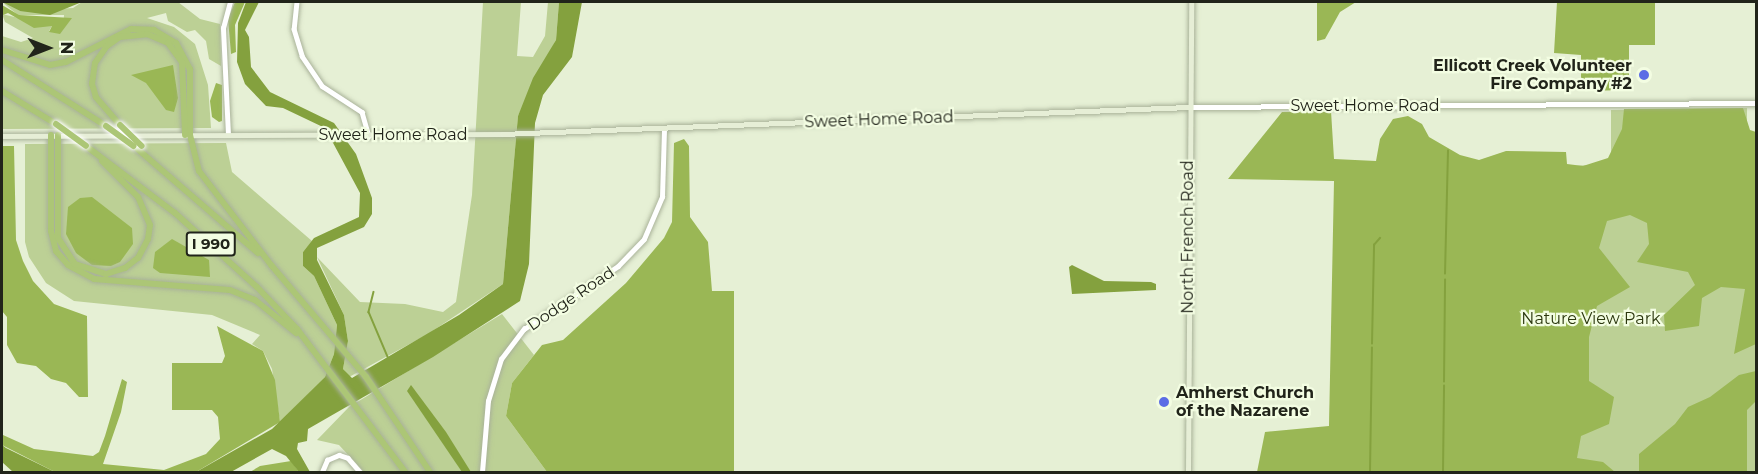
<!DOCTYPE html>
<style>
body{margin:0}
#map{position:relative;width:1758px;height:474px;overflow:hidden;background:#e6f0d5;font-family:Montserrat,sans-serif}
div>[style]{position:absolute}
.green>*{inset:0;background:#bcd095}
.forest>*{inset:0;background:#9ab755}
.water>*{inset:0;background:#84a13e}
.stream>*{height:1.5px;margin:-0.75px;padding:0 0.75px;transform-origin:0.75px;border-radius:0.75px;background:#84a13e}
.roads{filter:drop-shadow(0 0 2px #a9b299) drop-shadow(0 0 2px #a9b299)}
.tertiary>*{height:4.5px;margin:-2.25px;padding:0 2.25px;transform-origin:2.25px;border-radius:2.25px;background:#fff}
.secondary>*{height:4.5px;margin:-2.25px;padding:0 2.25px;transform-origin:2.25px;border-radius:2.25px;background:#e6eed6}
.motorway>*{height:6px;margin:-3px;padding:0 3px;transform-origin:3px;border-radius:3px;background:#acc676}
.bridges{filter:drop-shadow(0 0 2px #fff) drop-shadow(0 0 2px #fff)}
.motorway-bridge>*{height:6px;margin:-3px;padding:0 3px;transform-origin:3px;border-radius:3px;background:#acc676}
.dots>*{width:16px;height:16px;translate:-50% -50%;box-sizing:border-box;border:3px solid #f3fde2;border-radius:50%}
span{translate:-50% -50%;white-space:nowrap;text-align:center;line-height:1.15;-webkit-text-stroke:4.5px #f3fde2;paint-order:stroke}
.shield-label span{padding:2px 4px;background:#f3fde2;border:2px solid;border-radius:4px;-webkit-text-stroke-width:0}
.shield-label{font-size:15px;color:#21241a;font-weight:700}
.poi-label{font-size:16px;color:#21241a;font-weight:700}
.right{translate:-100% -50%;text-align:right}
.left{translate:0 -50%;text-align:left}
.street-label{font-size:16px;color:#21241a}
.park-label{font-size:16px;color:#2b370e}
.frame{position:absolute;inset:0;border:3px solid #21241a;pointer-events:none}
.north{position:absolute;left:18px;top:18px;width:60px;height:60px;-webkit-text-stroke:4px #f3fde2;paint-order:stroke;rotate:90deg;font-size:16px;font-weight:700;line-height:24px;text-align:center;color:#21241a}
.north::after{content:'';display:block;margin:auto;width:21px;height:27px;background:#21241a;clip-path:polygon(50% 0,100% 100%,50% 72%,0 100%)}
</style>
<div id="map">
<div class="green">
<i style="clip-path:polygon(2px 2px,20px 11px,73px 8px,82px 2px,178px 2px,200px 19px,220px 24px,221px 66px,209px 59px,206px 41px,195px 30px,187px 32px,168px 21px,166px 13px,147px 18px,174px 27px,195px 44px,208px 85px,211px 128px,2px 129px,2px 36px,21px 42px,33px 38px,5px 22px,2px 14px,52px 26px,49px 31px,63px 30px,64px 15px,18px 15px)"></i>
<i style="clip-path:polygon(483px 2px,521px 2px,517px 56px,533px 57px,545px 36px,548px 2px,559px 2px,556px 40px,518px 116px,503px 284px,428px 334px,349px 377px,343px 369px,348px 341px,344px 315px,317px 257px,360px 302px,405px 304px,443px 312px,456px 302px,472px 195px)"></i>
<i style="clip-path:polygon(1747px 108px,1747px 141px,1756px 142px,1756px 472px,1328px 472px,1334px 268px,1470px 171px,1611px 164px,1611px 110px)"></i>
<i style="clip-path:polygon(226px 143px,232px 172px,312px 241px,303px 252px,303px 266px,314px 276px,337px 325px,334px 354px,325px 377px,280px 422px,272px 369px,263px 351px,252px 344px,260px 335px,212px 315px,74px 301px,46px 283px,29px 257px,25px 242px,25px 144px)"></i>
<i style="clip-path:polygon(502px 314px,534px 355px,512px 383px,506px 416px,547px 472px,364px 472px,339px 445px,317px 440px,349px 407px)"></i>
</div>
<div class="forest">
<i style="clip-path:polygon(235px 2px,245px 2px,235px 25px,236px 52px,231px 54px,228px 19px)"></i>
<i style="clip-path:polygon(1317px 2px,1356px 2px,1340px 12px,1325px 39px,1317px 41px)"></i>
<i style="clip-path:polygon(1557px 2px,1655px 2px,1655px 45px,1629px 45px,1629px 90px,1581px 91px,1581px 55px,1554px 53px)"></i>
<i style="clip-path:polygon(2px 5px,19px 15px,72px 18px,60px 34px,49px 32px,52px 26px,34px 28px,8px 13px,3px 15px)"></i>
<i style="clip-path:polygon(173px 65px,178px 98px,174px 112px,166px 110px,146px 83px,131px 75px)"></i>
<i style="clip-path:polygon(216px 83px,222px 85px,222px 121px,219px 122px,212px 117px,210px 101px)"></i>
<i style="clip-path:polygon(1743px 108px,1750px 130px,1756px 132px,1756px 344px,1734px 354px,1745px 289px,1721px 287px,1702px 298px,1699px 326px,1665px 331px,1664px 315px,1695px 285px,1688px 272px,1637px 262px,1649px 244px,1647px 223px,1630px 215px,1607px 221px,1599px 248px,1630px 287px,1597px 306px,1589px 337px,1589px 381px,1614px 397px,1609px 424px,1581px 436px,1577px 458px,1603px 462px,1615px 472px,1257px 472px,1265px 432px,1329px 426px,1334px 181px,1228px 179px,1282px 112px,1331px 111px,1334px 159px,1376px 161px,1380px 139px,1393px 119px,1408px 116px,1422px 124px,1429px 137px,1460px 155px,1479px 160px,1506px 151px,1566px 152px,1567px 164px,1583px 166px,1608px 158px,1622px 129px,1624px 109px)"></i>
<i style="clip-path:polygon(684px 139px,689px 146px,690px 217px,708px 242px,712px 291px,734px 291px,734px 472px,547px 472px,506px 416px,512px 383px,542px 345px,563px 340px,626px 283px,664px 238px,672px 222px,674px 143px)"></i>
<i style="clip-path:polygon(2px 146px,14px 146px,16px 240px,23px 261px,33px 281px,54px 304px,87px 316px,88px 397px,79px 397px,66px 383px,51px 379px,36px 366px,17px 363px,7px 345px,7px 317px,2px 311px)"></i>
<i style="clip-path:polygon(92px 197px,132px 228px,133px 244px,120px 262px,111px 266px,92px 265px,76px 253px,66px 234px,68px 207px,80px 198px)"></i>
<i style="clip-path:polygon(172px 239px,209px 260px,210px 277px,160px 273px,153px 268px,155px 252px)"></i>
<i style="clip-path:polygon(217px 326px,263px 351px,275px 380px,280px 422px,196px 472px,55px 472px,2px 445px,2px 386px,3px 435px,34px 449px,93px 456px,99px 452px,105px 436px,122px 379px,127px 382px,121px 412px,103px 464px,164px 470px,206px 454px,220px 439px,218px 417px,212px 410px,172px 410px,172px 363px,222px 363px,225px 356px)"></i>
<i style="clip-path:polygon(1756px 371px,1756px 401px,1747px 410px,1747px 472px,1639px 472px,1639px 454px,1675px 424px,1688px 407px,1710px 397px,1739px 375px)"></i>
<i style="clip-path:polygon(291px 461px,299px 472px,250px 472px,260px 466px)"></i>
</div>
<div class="water">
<i style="clip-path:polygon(2px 2px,82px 2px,50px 15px,20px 11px)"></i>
<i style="clip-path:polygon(246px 2px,259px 2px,245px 30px,249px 37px,251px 67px,270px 92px,334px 123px,356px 154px,372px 198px,372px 214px,364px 227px,317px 248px,317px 260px,344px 315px,348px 341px,343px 369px,352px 378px,459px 315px,503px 284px,518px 116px,533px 78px,556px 40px,559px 2px,582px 2px,572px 57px,543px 95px,535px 123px,529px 264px,520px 301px,433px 357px,308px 429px,307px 441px,298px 443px,297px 449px,310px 472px,299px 472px,286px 456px,272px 449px,231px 472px,196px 472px,272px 429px,325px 377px,334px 354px,337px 325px,314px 276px,303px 266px,303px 252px,314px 238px,359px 217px,360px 193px,325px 128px,283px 108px,266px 106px,245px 84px,237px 62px,238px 23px)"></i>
<i style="clip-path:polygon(1072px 265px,1104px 281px,1151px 282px,1156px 284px,1156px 290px,1072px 294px,1069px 267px)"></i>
<i style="clip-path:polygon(411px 385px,446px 432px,471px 472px,462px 472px,407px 391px)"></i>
<i style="clip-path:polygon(2px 445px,6px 448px,55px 472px,13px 472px,2px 462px)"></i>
</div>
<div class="stream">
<i style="left:1445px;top:274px;width:123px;rotate:-88.6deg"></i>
<i style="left:374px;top:292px;width:21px;rotate:104deg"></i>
<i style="left:369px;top:312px;width:49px;rotate:67.1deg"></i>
<i style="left:1372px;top:344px;width:99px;rotate:-88.8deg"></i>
<i style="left:1374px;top:245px;width:9px;rotate:-49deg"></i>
<i style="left:1444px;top:382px;width:102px;rotate:-89.4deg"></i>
<i style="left:1370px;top:472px;width:124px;rotate:-89.1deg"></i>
<i style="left:1443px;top:472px;width:86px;rotate:-89.3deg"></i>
</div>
<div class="roads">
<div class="tertiary">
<i style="left:297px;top:2px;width:27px;rotate:96deg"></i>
<i style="left:294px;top:29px;width:28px;rotate:73deg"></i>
<i style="left:302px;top:56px;width:36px;rotate:56deg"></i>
<i style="left:322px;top:86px;width:48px;rotate:33deg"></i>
<i style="left:362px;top:112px;width:25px;rotate:74deg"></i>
<i style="left:1189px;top:107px;width:567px;rotate:-0.4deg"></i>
<i style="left:228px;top:135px;width:107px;rotate:-92.7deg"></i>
<i style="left:223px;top:28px;width:27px;rotate:-75deg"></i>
<i style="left:322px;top:472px;width:13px;rotate:-67deg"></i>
<i style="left:327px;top:460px;width:13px;rotate:-23deg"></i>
<i style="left:339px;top:455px;width:9px;rotate:18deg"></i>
<i style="left:348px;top:458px;width:18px;rotate:49deg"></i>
<i style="left:482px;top:472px;width:71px;rotate:-85.2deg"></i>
<i style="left:488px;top:401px;width:44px;rotate:-72.8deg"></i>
<i style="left:501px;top:359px;width:38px;rotate:-53deg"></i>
<i style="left:524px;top:329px;width:113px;rotate:-33.8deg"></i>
<i style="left:618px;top:266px;width:37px;rotate:-46deg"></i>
<i style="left:644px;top:239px;width:46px;rotate:-66.8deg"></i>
<i style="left:662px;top:197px;width:68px;rotate:-88.3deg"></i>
</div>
<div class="secondary">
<i style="left:2px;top:136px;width:500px;rotate:-0.23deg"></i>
<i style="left:502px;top:134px;width:688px;rotate:-2.25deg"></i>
<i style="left:1188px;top:472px;width:470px;rotate:-89.6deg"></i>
</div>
<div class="motorway">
<i style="left:2px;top:50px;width:50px;rotate:17.4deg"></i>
<i style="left:50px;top:65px;width:16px;rotate:-11deg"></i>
<i style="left:66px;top:62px;width:73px;rotate:-26.9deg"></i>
<i style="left:131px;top:29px;width:23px;rotate:2deg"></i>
<i style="left:154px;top:30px;width:26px;rotate:31deg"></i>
<i style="left:176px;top:43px;width:30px;rotate:62deg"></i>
<i style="left:190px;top:69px;width:66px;rotate:90deg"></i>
<i style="left:190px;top:135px;width:37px;rotate:76deg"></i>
<i style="left:199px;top:171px;width:120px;rotate:52.5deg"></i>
<i style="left:272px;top:266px;width:145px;rotate:49.7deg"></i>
<i style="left:366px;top:377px;width:115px;rotate:56deg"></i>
<i style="left:2px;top:60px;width:123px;rotate:32.4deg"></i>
<i style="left:2px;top:91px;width:63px;rotate:31.4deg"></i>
<i style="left:120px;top:125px;width:37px;rotate:-131deg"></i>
<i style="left:96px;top:97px;width:14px;rotate:-107deg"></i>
<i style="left:92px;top:84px;width:21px;rotate:-82deg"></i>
<i style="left:95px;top:63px;width:21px;rotate:-55deg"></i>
<i style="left:107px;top:46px;width:16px;rotate:-35deg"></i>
<i style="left:120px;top:37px;width:27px;rotate:-6deg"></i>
<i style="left:147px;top:34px;width:23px;rotate:23deg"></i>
<i style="left:168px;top:43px;width:24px;rotate:54deg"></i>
<i style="left:182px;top:62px;width:73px;rotate:87.6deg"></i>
<i style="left:51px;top:135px;width:96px;rotate:90deg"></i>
<i style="left:51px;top:231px;width:21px;rotate:76deg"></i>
<i style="left:56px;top:251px;width:18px;rotate:49deg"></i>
<i style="left:68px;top:265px;width:30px;rotate:28deg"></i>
<i style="left:94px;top:279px;width:136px;rotate:4.6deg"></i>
<i style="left:230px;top:290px;width:27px;rotate:22deg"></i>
<i style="left:255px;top:300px;width:53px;rotate:38.8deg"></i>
<i style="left:58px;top:135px;width:103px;rotate:90deg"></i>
<i style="left:58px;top:238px;width:31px;rotate:57deg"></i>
<i style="left:75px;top:264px;width:33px;rotate:18deg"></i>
<i style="left:106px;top:274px;width:20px;rotate:-18deg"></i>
<i style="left:125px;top:268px;width:16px;rotate:-38deg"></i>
<i style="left:138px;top:258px;width:21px;rotate:-62deg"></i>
<i style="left:148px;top:239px;width:14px;rotate:-82deg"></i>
<i style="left:150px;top:225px;width:30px;rotate:-113deg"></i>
<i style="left:138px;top:197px;width:51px;rotate:-135deg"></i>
<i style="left:86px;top:146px;width:111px;rotate:37deg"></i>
<i style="left:175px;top:213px;width:110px;rotate:42.1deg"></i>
<i style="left:257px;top:287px;width:58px;rotate:46.4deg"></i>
<i style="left:297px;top:329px;width:179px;rotate:52.9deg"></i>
<i style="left:134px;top:146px;width:164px;rotate:40.8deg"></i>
</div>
</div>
<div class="bridges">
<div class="motorway-bridge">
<i style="left:56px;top:124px;width:37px;rotate:36deg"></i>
<i style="left:120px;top:125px;width:30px;rotate:44deg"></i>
<i style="left:106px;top:126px;width:34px;rotate:36deg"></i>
</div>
</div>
<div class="dots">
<i style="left:1644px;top:75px;background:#5c6de5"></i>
<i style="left:1164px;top:402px;background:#5c6de5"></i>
</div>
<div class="shield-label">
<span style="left:211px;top:244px">I 990</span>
</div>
<div class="poi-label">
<span class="right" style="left:1632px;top:75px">Ellicott Creek Volunteer<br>Fire Company #2</span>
<span class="left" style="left:1176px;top:402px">Amherst Church<br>of the Nazarene</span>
</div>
<div class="street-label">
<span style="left:1365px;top:106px">Sweet Home Road</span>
<span style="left:879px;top:120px;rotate:-2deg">Sweet Home Road</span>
<span style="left:393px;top:135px">Sweet Home Road</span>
<span style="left:1188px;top:237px;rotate:-90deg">North French Road</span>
<span style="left:571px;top:299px;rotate:-34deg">Dodge Road</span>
</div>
<div class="park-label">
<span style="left:1591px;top:319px">Nature View Park</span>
</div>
<div class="frame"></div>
<div class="north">N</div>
</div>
